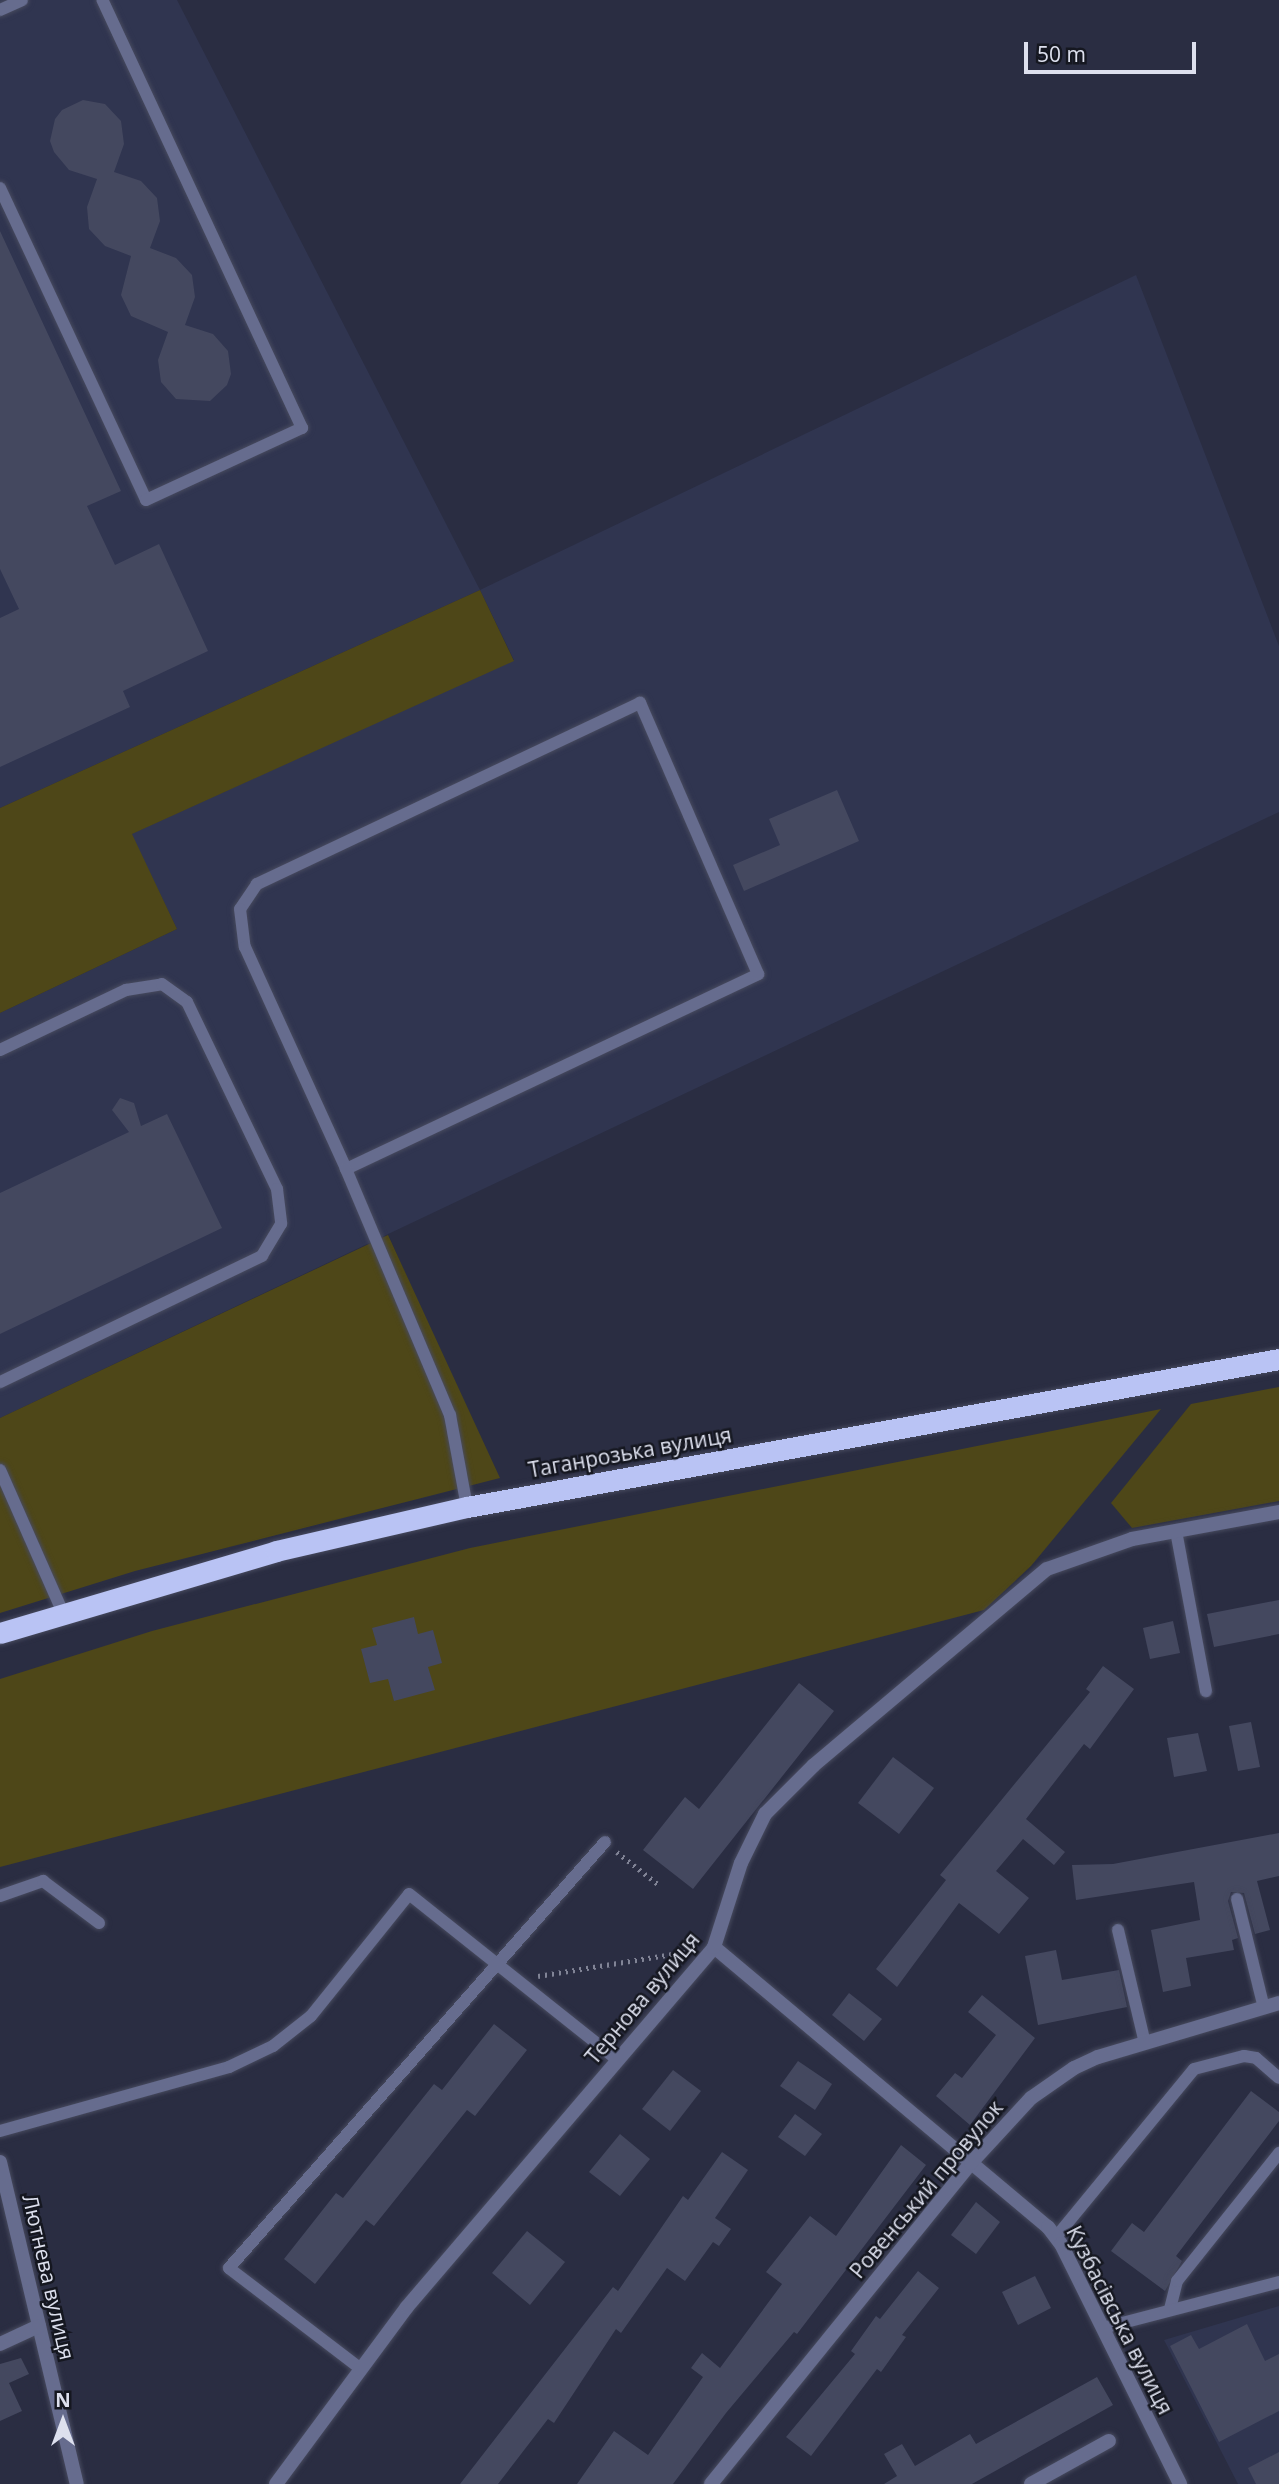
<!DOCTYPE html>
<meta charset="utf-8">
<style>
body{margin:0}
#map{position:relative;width:1279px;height:2484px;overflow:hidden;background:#2a2d42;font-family:"Open Sans",sans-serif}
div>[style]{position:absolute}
.built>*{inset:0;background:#303550}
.green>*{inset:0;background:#4e4718}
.building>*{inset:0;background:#44485f}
.path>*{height:4.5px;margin-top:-2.25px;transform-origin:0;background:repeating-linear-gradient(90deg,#818496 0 2px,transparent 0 7px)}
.roads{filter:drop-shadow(0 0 2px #474a5e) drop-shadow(0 0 2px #474a5e)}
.lane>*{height:12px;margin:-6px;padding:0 6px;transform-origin:6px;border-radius:6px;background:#666c8e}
.street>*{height:14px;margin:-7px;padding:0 7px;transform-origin:7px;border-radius:7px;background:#666c8e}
.highway>*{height:21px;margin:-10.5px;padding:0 10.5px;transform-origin:10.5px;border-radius:10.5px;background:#b9c3f4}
span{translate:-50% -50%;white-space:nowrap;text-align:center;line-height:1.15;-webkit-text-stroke:5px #151720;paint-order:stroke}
.street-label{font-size:21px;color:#dde0ee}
.north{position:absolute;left:28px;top:2386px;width:70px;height:70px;-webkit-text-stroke:5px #151720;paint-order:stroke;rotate:0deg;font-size:19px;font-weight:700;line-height:28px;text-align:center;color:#dde0ee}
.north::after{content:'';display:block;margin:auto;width:24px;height:32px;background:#dde0ee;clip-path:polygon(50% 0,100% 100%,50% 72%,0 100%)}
.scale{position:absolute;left:1024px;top:42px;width:172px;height:32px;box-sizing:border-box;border:4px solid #dde0ee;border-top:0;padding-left:9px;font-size:21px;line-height:24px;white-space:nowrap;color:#dde0ee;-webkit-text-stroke:5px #151720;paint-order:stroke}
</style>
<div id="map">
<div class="built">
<i style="clip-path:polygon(0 0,177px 0,480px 590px,1136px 275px,1279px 646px,1279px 812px,0 1418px,0 1013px,177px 929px,131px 834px,514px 660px,480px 590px,0 808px)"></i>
<i style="clip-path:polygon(1279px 2306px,1279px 2484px,1238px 2484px,1164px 2340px)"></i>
</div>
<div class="green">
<i style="clip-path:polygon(480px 590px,514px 661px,132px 834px,177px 929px,0 1013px,0 808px)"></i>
<i style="clip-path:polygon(388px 1235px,500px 1478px,135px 1571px,0 1613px,0 1418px)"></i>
<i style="clip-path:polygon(1279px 1387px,1279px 1501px,1132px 1528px,1111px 1503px,1191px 1404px)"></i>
<i style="clip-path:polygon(1161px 1409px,1031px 1566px,984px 1610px,0 1867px,0 1679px,152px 1631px,470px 1548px)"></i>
</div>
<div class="building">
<i style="clip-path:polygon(83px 100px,105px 104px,121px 121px,124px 144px,114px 172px,141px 181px,157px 198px,160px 221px,150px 248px,176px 258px,192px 275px,195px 297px,185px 325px,213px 334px,228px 351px,231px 374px,227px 385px,210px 401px,176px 399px,161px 382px,158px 360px,168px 332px,131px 316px,121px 295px,131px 256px,105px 246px,89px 229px,87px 207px,97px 179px,69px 170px,54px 152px,50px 141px,55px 119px,62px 110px)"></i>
<i style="clip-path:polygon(0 231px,121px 491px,87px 506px,115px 565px,159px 544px,208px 651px,123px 691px,130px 707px,0 767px,0 618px,19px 609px,0 569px)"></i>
<i style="clip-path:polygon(837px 790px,859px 841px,744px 891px,733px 865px,780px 845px,769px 819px)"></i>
<i style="clip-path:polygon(120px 1098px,134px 1103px,141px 1126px,167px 1114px,222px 1228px,0 1334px,0 1193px,129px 1132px,112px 1110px)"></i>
<i style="clip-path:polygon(1279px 1600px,1279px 1634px,1214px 1647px,1207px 1614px)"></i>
<i style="clip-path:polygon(414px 1617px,418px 1634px,433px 1630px,442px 1663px,428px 1667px,435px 1690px,394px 1701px,388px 1679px,370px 1683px,361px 1649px,377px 1645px,372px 1628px)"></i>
<i style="clip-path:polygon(1173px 1621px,1180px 1653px,1150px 1659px,1143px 1628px)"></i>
<i style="clip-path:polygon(1103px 1666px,1134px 1689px,1090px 1749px,1084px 1744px,1026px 1819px,1065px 1852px,1054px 1865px,1023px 1839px,996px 1871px,1029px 1898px,999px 1934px,959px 1903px,897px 1987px,876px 1969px,946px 1880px,940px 1875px,1090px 1692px,1086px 1689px)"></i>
<i style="clip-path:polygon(799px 1683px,834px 1711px,693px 1889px,643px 1850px,685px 1797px,699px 1809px)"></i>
<i style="clip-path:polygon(1251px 1722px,1260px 1767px,1238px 1771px,1229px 1726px)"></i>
<i style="clip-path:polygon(1198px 1733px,1207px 1771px,1174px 1777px,1167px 1738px)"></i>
<i style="clip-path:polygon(893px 1757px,934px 1788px,899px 1834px,858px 1803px)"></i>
<i style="clip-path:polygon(1279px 1833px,1279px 1876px,1257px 1881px,1270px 1930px,1255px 1934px,1244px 1893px,1231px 1892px,1228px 1901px,1238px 1938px,1232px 1940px,1234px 1950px,1186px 1958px,1191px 1986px,1163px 1992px,1151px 1930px,1200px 1920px,1194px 1882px,1076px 1900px,1072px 1865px,1113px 1864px)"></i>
<i style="clip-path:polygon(1056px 1950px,1062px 1980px,1119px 1970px,1127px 2007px,1038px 2025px,1025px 1956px)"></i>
<i style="clip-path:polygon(849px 1993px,882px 2019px,864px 2041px,832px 2015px)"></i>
<i style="clip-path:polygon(982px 1995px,1035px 2038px,970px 2125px,936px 2096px,955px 2073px,962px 2078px,996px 2035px,968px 2012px)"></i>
<i style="clip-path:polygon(494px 2024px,527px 2050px,475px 2116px,467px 2110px,374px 2226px,366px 2220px,315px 2284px,284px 2259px,336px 2193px,343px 2198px,434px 2084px,442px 2090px)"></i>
<i style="clip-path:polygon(798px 2061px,832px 2084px,815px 2110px,780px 2086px)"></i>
<i style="clip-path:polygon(673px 2070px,701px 2091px,670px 2131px,642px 2109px)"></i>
<i style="clip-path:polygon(1251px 2091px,1279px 2112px,1279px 2121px,1176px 2256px,1182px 2261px,1165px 2291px,1111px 2251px,1132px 2223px,1144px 2232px)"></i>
<i style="clip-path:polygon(795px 2114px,822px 2134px,805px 2156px,778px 2137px)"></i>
<i style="clip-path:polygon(620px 2134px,650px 2159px,620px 2196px,589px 2172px)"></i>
<i style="clip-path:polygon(901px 2145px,926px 2165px,797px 2334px,794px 2332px,726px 2413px,673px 2484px,577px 2484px,614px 2431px,648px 2455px,703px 2377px,691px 2368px,702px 2353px,720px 2368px,782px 2284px,766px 2272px,810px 2216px,836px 2236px)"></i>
<i style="clip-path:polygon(722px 2152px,748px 2170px,715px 2218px,731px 2229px,719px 2246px,713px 2242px,685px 2281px,667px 2268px,621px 2333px,616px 2329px,554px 2423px,548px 2419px,498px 2484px,460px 2484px,613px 2287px,618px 2291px,683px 2196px,688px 2200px)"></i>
<i style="clip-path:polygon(976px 2202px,1000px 2222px,976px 2254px,951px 2235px)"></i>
<i style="clip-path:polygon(527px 2231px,565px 2262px,530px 2305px,492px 2273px)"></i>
<i style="clip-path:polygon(918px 2271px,939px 2288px,902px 2335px,906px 2337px,881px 2372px,877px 2369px,811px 2456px,786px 2437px,855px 2354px,851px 2351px,876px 2316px,880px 2319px)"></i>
<i style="clip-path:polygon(1035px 2276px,1051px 2308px,1018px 2325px,1002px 2292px)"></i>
<i style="clip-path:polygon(1247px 2324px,1265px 2361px,1279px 2354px,1279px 2411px,1219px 2442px,1170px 2346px,1191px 2335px,1199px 2349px)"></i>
<i style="clip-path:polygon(21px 2358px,29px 2374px,9px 2383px,22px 2411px,0 2421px,0 2364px)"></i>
<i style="clip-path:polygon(1097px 2377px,1113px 2405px,972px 2484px,884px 2484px,897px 2476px,884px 2454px,902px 2444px,915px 2466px,970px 2434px,976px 2444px)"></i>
<i style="clip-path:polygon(1279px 2452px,1279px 2484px,1256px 2484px,1248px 2468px)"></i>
</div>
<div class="path">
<i style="left:617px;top:1852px;width:52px;rotate:38deg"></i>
<i style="left:538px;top:1976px;width:149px;rotate:-9.3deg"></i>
</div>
<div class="roads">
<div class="lane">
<i style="left:0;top:10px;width:24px;rotate:-24deg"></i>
<i style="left:0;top:188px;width:344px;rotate:64.9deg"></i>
<i style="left:146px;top:500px;width:172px;rotate:-24.8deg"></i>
<i style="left:302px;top:428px;width:472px;rotate:-115deg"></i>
<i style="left:0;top:1050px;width:140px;rotate:-25.5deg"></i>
<i style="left:126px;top:990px;width:36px;rotate:-9deg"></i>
<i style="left:162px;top:984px;width:31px;rotate:36deg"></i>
<i style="left:187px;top:1002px;width:208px;rotate:64.3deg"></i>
<i style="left:277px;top:1189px;width:35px;rotate:83deg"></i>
<i style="left:281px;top:1224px;width:37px;rotate:121deg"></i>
<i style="left:262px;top:1256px;width:291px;rotate:154.3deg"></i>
<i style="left:346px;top:1169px;width:456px;rotate:-25.3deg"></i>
<i style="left:758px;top:974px;width:296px;rotate:-113.5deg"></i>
<i style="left:640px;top:703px;width:424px;rotate:154.7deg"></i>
<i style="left:257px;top:884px;width:30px;rotate:124deg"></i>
<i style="left:240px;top:909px;width:38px;rotate:83deg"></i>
<i style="left:245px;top:947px;width:244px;rotate:65.5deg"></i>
<i style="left:346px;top:1169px;width:267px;rotate:67.1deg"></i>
<i style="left:450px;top:1415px;width:94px;rotate:79.5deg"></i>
<i style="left:0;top:1470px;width:156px;rotate:66.2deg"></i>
<i style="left:1176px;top:1531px;width:163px;rotate:79.4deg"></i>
<i style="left:0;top:1896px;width:46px;rotate:-19.2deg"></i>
<i style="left:43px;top:1881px;width:70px;rotate:36.9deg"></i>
<i style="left:1237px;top:1899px;width:112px;rotate:76.1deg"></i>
<i style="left:1118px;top:1930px;width:116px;rotate:76.6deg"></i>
<i style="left:0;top:2131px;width:238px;rotate:-15.6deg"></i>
<i style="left:229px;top:2067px;width:49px;rotate:-25.5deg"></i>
<i style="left:273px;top:2046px;width:48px;rotate:-38.3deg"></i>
<i style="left:311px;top:2016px;width:156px;rotate:-51.2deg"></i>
<i style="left:409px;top:1894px;width:267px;rotate:38.5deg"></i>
<i style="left:1056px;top:2237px;width:217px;rotate:-50.6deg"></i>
<i style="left:1194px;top:2069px;width:52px;rotate:-14.6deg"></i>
<i style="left:1244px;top:2056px;width:12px;rotate:9deg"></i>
<i style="left:1256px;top:2058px;width:30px;rotate:41deg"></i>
<i style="left:1170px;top:2309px;width:29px;rotate:-76deg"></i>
<i style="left:1177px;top:2281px;width:164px;rotate:-51.4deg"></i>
<i style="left:1103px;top:2328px;width:182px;rotate:-14.6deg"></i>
<i style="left:361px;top:2369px;width:166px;rotate:-142.6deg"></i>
<i style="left:229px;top:2268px;width:568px;rotate:-48.57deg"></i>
</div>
<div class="street">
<i style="left:714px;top:1947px;width:436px;rotate:40deg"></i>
<i style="left:1048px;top:2227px;width:21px;rotate:53deg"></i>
<i style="left:1061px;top:2244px;width:268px;rotate:63.6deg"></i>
<i style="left:0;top:2162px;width:331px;rotate:76.6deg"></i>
<i style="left:0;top:2344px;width:43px;rotate:-24.8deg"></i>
<i style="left:276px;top:2484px;width:220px;rotate:-53.5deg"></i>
<i style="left:407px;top:2307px;width:473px;rotate:-49.5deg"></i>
<i style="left:714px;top:1947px;width:88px;rotate:-72.2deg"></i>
<i style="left:741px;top:1863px;width:55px;rotate:-63.9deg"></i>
<i style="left:765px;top:1814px;width:69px;rotate:-45deg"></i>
<i style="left:814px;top:1765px;width:304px;rotate:-40.1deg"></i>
<i style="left:1047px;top:1569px;width:90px;rotate:-19.4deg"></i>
<i style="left:1132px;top:1539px;width:149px;rotate:-10.4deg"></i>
<i style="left:711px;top:2484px;width:413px;rotate:-51deg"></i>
<i style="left:971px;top:2163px;width:88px;rotate:-47.3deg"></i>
<i style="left:1031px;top:2098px;width:52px;rotate:-34.9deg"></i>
<i style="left:1074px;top:2068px;width:26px;rotate:-25deg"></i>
<i style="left:1098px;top:2057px;width:189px;rotate:-16.6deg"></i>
<i style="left:1031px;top:2484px;width:89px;rotate:-28.9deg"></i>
</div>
<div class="highway">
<i style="left:0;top:1633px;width:288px;rotate:-16.5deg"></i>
<i style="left:276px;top:1551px;width:196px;rotate:-13deg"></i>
<i style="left:467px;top:1507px;width:825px;rotate:-10.33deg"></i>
</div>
</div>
<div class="street-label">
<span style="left:630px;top:1452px;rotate:-10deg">Таганрозька вулиця</span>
<span style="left:642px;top:1998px;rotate:-50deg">Тернова вулиця</span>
<span style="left:926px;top:2189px;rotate:-50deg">Ровенський провулок</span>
<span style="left:49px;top:2277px;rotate:77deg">Лютнева вулиця</span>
<span style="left:1120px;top:2320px;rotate:63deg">Кузбасівська вулиця</span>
</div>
<div class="north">N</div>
<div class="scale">50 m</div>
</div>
